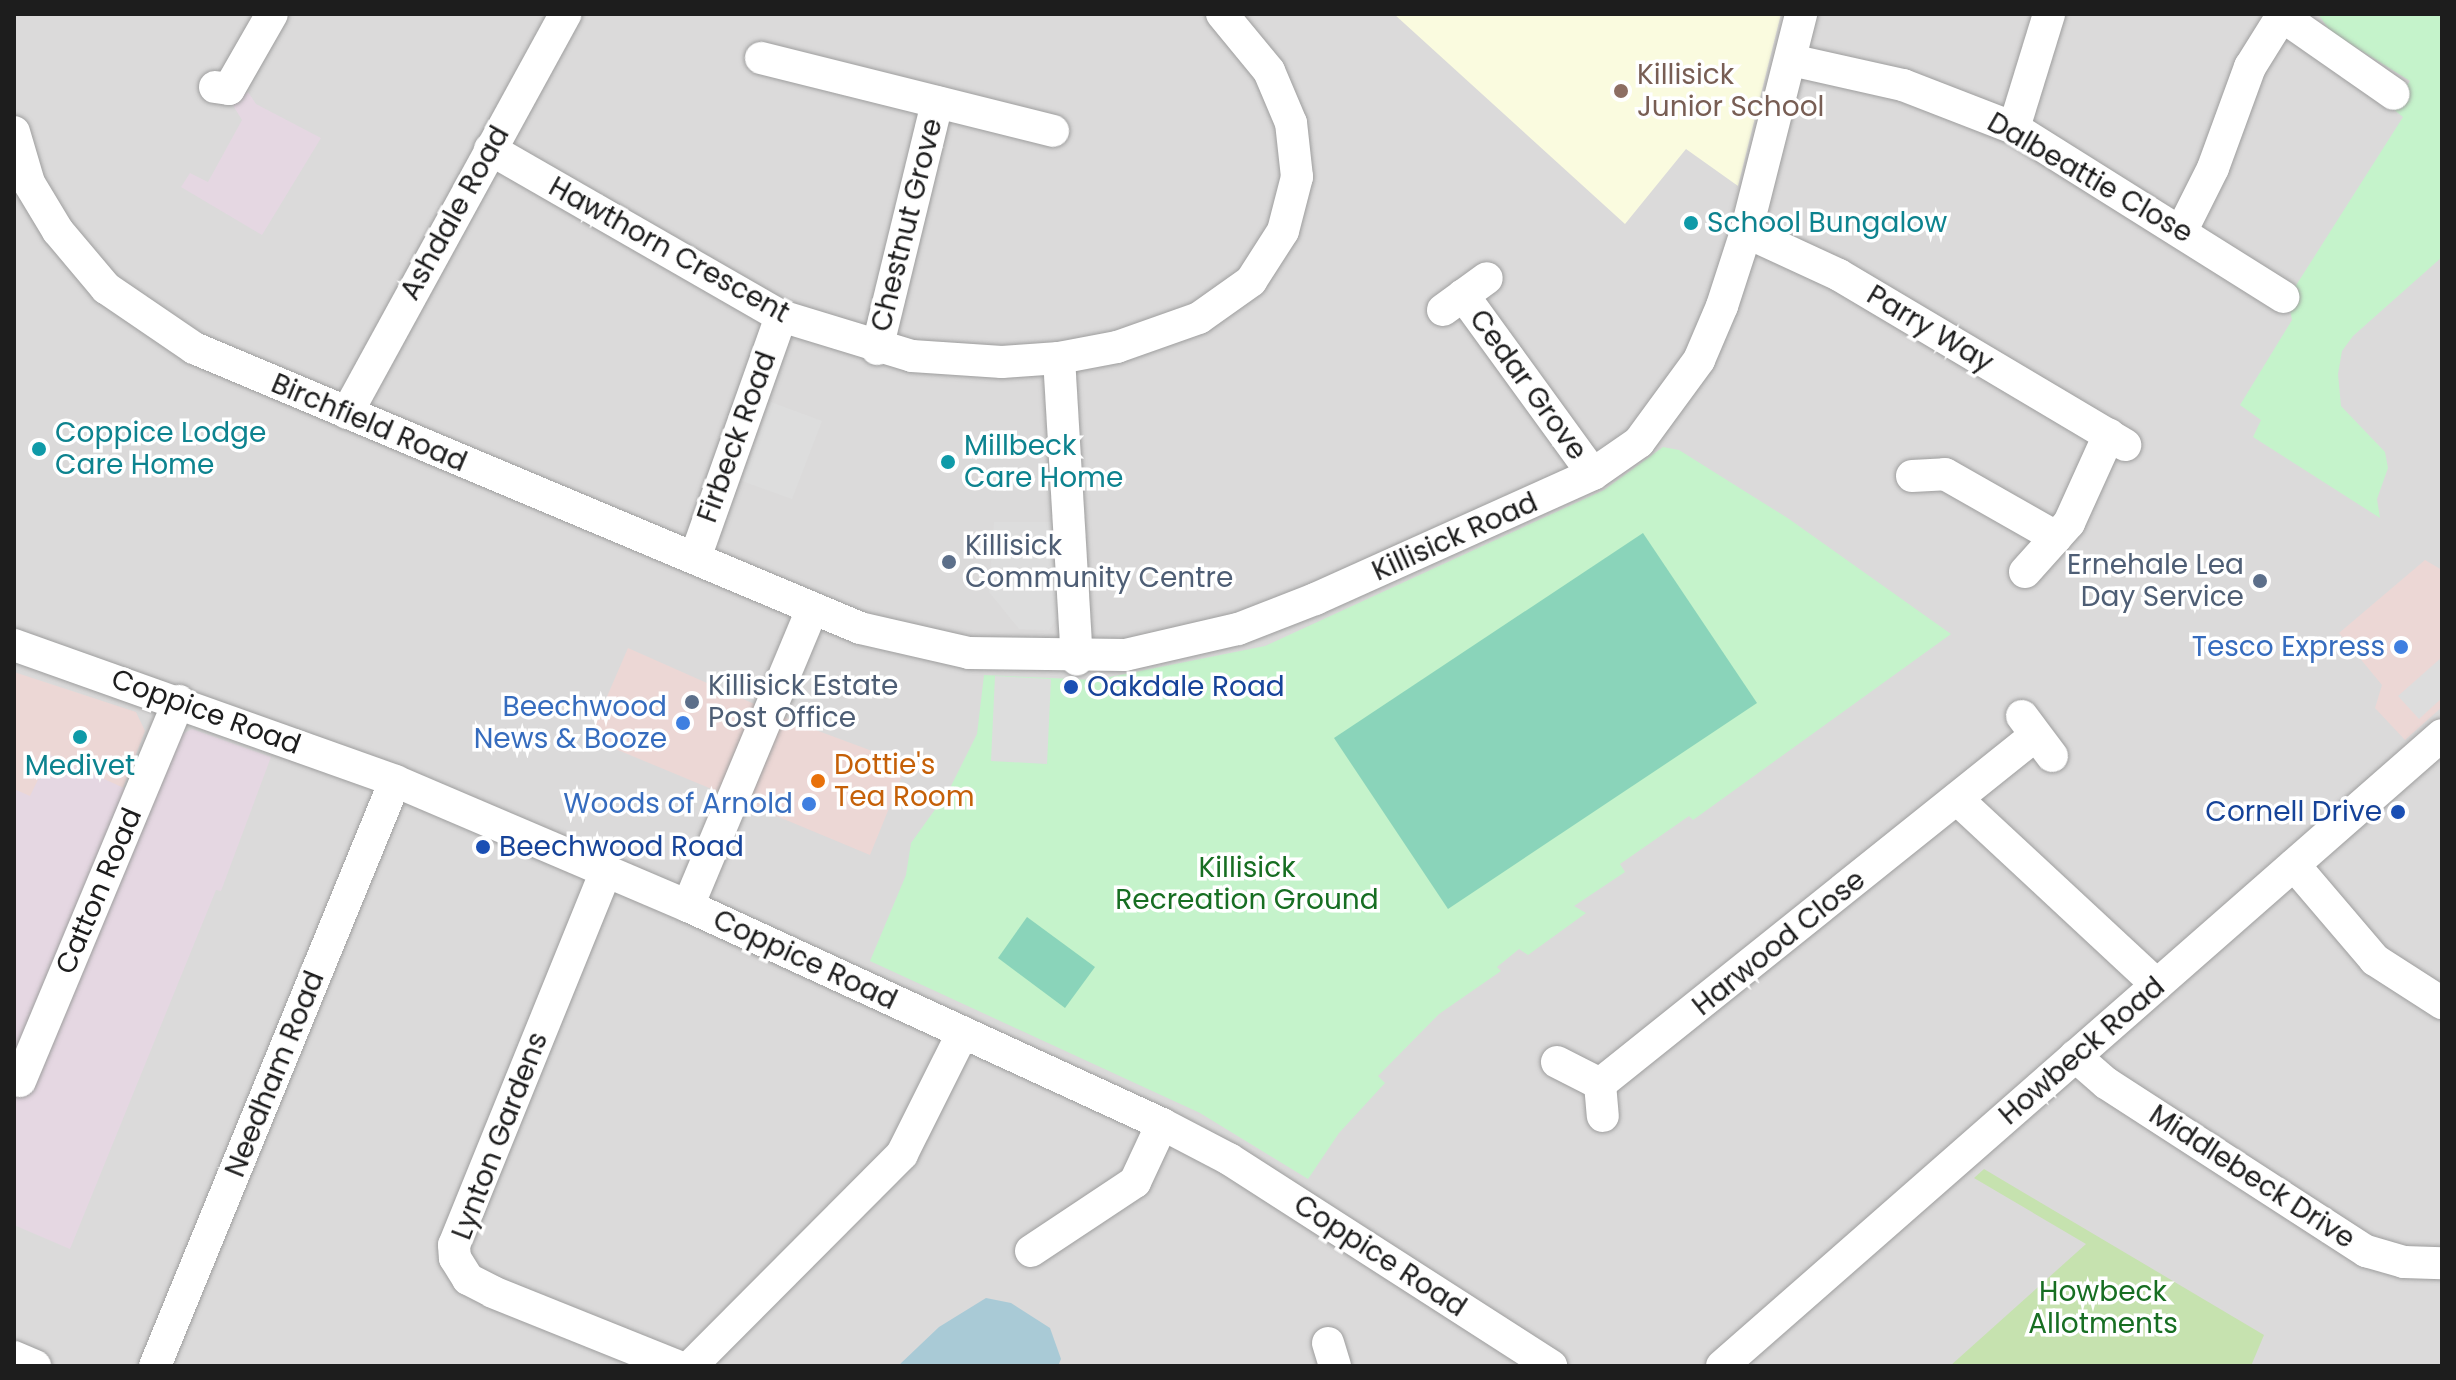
<!DOCTYPE html>
<style>
body{margin:0}
#map{position:relative;width:2456px;height:1380px;overflow:hidden;background:#edeae4;font-family:Poppins,sans-serif}
div>[style]{position:absolute}
.residential>*{inset:0;background:#dbdada}
.commercial>*{inset:0;background:#ecd7d5}
.industrial>*{inset:0;background:#e5d7e2}
.education>*{inset:0;background:#fafbdf}
.grass>*{inset:0;background:#c6e2af}
.park>*{inset:0;background:#c5f3cb}
.pitch>*{inset:0;background:#8ad4ba}
.parking>*{inset:0;background:#ddd}
.water>*{inset:0;background:#a9cad6}
.roads{filter:drop-shadow(0 0 2px #9e9e9e) drop-shadow(0 0 2px #9e9e9e)}
.minor>*{height:32px;margin:-16px;padding:0 16px;transform-origin:16px;border-radius:16px;background:#fff}
.dots>*{width:22px;height:22px;translate:-50% -50%;box-sizing:border-box;border:4px solid #fff;border-radius:50%}
span{translate:-50% -50%;white-space:nowrap;text-align:center;line-height:1.15;-webkit-text-stroke:7px #fff;paint-order:stroke}
.education-label{font-size:28px;color:#785e54}
.left{translate:0 -50%;text-align:left}
.street-label{font-size:28px;color:#1d1d1d}
.culture-label{font-size:28px;color:#0d838f}
.service-label{font-size:28px;color:#4e5e75}
.right{translate:-100% -50%;text-align:right}
.shop-label{font-size:28px;color:#366cbe}
.transit-label{font-size:28px;color:#164399}
.food-label{font-size:28px;color:#c56008}
.park-label{font-size:28px;color:#176e22}
.frame{position:absolute;inset:0;border:16px solid #1d1d1d;pointer-events:none}
</style>
<div id="map">
<div class="residential">
<i style="clip-path:polygon(14px 14px,2442px 14px,2442px 1366px,14px 1366px)"></i>
</div>
<div class="commercial">
<i style="clip-path:polygon(2425px 560px,2442px 570px,2442px 707px,2405px 740px,2375px 708px,2382px 685px,2339px 633px)"></i>
<i style="clip-path:polygon(628px 648px,797px 723px,907px 764px,870px 855px,589px 738px)"></i>
<i style="clip-path:polygon(14px 672px,136px 712px,145px 731px,123px 788px,50px 756px,30px 797px,14px 789px)"></i>
</div>
<div class="industrial">
<i style="clip-path:polygon(248px 92px,256px 104px,321px 138px,262px 235px,181px 187px,190px 173px,208px 182px,242px 120px,231px 102px)"></i>
<i style="clip-path:polygon(192px 729px,271px 757px,221px 891px,216px 890px,70px 1249px,14px 1225px,14px 789px,30px 796px,50px 755px,151px 800px,175px 738px)"></i>
</div>
<div class="education">
<i style="clip-path:polygon(1394px 14px,1781px 14px,1738px 186px,1686px 149px,1625px 224px)"></i>
</div>
<div class="grass">
<i style="clip-path:polygon(1984px 1169px,2264px 1335px,2251px 1366px,1950px 1366px,2086px 1244px,1974px 1178px)"></i>
</div>
<div class="park">
<i style="clip-path:polygon(2318px 14px,2442px 14px,2442px 257px,2353px 336px,2342px 351px,2338px 374px,2341px 406px,2385px 452px,2388px 468px,2377px 499px,2380px 518px,2253px 437px,2261px 420px,2240px 405px,2292px 320px,2289px 304px,2299px 289px,2295px 287px,2403px 117px,2392px 108px,2410px 81px,2330px 31px)"></i>
<i style="clip-path:polygon(1663px 447px,1679px 450px,1789px 519px,1951px 634px,1693px 820px,1689px 816px,1620px 864px,1625px 872px,1574px 906px,1586px 913px,1528px 955px,1519px 949px,1497px 967px,1501px 971px,1439px 1014px,1378px 1076px,1385px 1083px,1339px 1133px,1308px 1179px,1200px 1113px,870px 961px,906px 875px,911px 843px,949px 790px,977px 734px,984px 675px,1095px 680px,1265px 646px,1604px 490px)"></i>
</div>
<div class="pitch">
<i style="clip-path:polygon(1643px 533px,1757px 703px,1448px 909px,1334px 738px)"></i>
<i style="clip-path:polygon(1027px 917px,1095px 967px,1065px 1008px,998px 958px)"></i>
</div>
<div class="parking">
<i style="clip-path:polygon(771px 402px,822px 421px,792px 499px,742px 481px)"></i>
<i style="clip-path:polygon(994px 522px,1055px 522px,1059px 616px,1049px 630px,1019px 629px,989px 592px)"></i>
<i style="clip-path:polygon(2442px 657px,2442px 698px,2419px 719px,2398px 696px)"></i>
<i style="clip-path:polygon(995px 676px,1051px 679px,1047px 764px,991px 761px)"></i>
</div>
<div class="water">
<i style="clip-path:polygon(986px 1298px,1011px 1303px,1050px 1328px,1061px 1359px,1058px 1366px,898px 1366px,939px 1327px)"></i>
</div>
<div class="roads">
<div class="minor">
<i style="left:2282px;top:16px;width:136px;rotate:34.9deg"></i>
<i style="left:761px;top:58px;width:301px;rotate:14deg"></i>
<i style="left:1791px;top:60px;width:115px;rotate:12.6deg"></i>
<i style="left:1903px;top:85px;width:119px;rotate:21.2deg"></i>
<i style="left:2014px;top:128px;width:318px;rotate:32.1deg"></i>
<i style="left:215px;top:87px;width:14px;rotate:8deg"></i>
<i style="left:229px;top:89px;width:86px;rotate:-60.2deg"></i>
<i style="left:2014px;top:128px;width:119px;rotate:-72.9deg"></i>
<i style="left:14px;top:132px;width:53px;rotate:73.6deg"></i>
<i style="left:29px;top:183px;width:56px;rotate:58.9deg"></i>
<i style="left:58px;top:231px;width:75px;rotate:49.9deg"></i>
<i style="left:106px;top:288px;width:107px;rotate:34.3deg"></i>
<i style="left:194px;top:348px;width:722px;rotate:22.8deg"></i>
<i style="left:860px;top:628px;width:112px;rotate:12.9deg"></i>
<i style="left:969px;top:653px;width:156px;rotate:0.7deg"></i>
<i style="left:1125px;top:655px;width:116px;rotate:-13deg"></i>
<i style="left:1238px;top:629px;width:83px;rotate:-21.3deg"></i>
<i style="left:1315px;top:599px;width:305px;rotate:-24.2deg"></i>
<i style="left:1593px;top:474px;width:56px;rotate:-34.8deg"></i>
<i style="left:1639px;top:442px;width:102px;rotate:-53.8deg"></i>
<i style="left:1699px;top:360px;width:59px;rotate:-66.9deg"></i>
<i style="left:1722px;top:306px;width:78px;rotate:-72deg"></i>
<i style="left:1746px;top:232px;width:225px;rotate:-75.8deg"></i>
<i style="left:490px;top:149px;width:336px;rotate:29.9deg"></i>
<i style="left:781px;top:316px;width:137px;rotate:17deg"></i>
<i style="left:912px;top:356px;width:90px;rotate:3.8deg"></i>
<i style="left:1002px;top:362px;width:57px;rotate:-4deg"></i>
<i style="left:1059px;top:358px;width:59px;rotate:-10.7deg"></i>
<i style="left:1117px;top:347px;width:87px;rotate:-19.5deg"></i>
<i style="left:1199px;top:318px;width:64px;rotate:-35.4deg"></i>
<i style="left:1251px;top:281px;width:59px;rotate:-57.4deg"></i>
<i style="left:1283px;top:231px;width:56px;rotate:-75.5deg"></i>
<i style="left:1297px;top:177px;width:54px;rotate:-96.3deg"></i>
<i style="left:1291px;top:123px;width:56px;rotate:-112.9deg"></i>
<i style="left:1269px;top:71px;width:74px;rotate:-129.5deg"></i>
<i style="left:2182px;top:230px;width:69px;rotate:-63.4deg"></i>
<i style="left:2213px;top:168px;width:108px;rotate:-69.9deg"></i>
<i style="left:2250px;top:67px;width:62px;rotate:-58.1deg"></i>
<i style="left:1746px;top:232px;width:102px;rotate:24.8deg"></i>
<i style="left:1839px;top:275px;width:333px;rotate:30.7deg"></i>
<i style="left:1463px;top:295px;width:221px;rotate:54deg"></i>
<i style="left:1443px;top:310px;width:54px;rotate:-36deg"></i>
<i style="left:877px;top:349px;width:254px;rotate:-76.3deg"></i>
<i style="left:1059px;top:358px;width:302px;rotate:86.6deg"></i>
<i style="left:347px;top:413px;width:455px;rotate:-61.3deg"></i>
<i style="left:1912px;top:476px;width:33px;rotate:-3deg"></i>
<i style="left:1945px;top:474px;width:128px;rotate:29.6deg"></i>
<i style="left:695px;top:558px;width:257px;rotate:-70.4deg"></i>
<i style="left:2025px;top:572px;width:66px;rotate:-48.1deg"></i>
<i style="left:2069px;top:523px;width:97px;rotate:-65.6deg"></i>
<i style="left:14px;top:645px;width:405px;rotate:19.6deg"></i>
<i style="left:395px;top:781px;width:319px;rotate:23.1deg"></i>
<i style="left:688px;top:906px;width:522px;rotate:24.7deg"></i>
<i style="left:1162px;top:1124px;width:76px;rotate:27.6deg"></i>
<i style="left:1229px;top:1159px;width:383px;rotate:32.7deg"></i>
<i style="left:2022px;top:716px;width:50px;rotate:53.1deg"></i>
<i style="left:1957px;top:799px;width:273px;rotate:42.9deg"></i>
<i style="left:2294px;top:865px;width:125px;rotate:49.5deg"></i>
<i style="left:2375px;top:960px;width:80px;rotate:32.7deg"></i>
<i style="left:606px;top:871px;width:404px;rotate:112.1deg"></i>
<i style="left:454px;top:1245px;width:13px;rotate:86deg"></i>
<i style="left:455px;top:1258px;width:25px;rotate:58deg"></i>
<i style="left:468px;top:1279px;width:28px;rotate:27deg"></i>
<i style="left:493px;top:1292px;width:198px;rotate:21.9deg"></i>
<i style="left:688px;top:906px;width:322px;rotate:-67.3deg"></i>
<i style="left:2075px;top:1056px;width:41px;rotate:41.1deg"></i>
<i style="left:2106px;top:1083px;width:310px;rotate:32.9deg"></i>
<i style="left:2366px;top:1251px;width:40px;rotate:16deg"></i>
<i style="left:2404px;top:1262px;width:38px;rotate:2deg"></i>
<i style="left:1557px;top:1062px;width:48px;rotate:27.1deg"></i>
<i style="left:1600px;top:1084px;width:32px;rotate:85deg"></i>
<i style="left:20px;top:1081px;width:412px;rotate:-67.3deg"></i>
<i style="left:1600px;top:1084px;width:558px;rotate:-38.68deg"></i>
<i style="left:1031px;top:1251px;width:125px;rotate:-33.6deg"></i>
<i style="left:1135px;top:1182px;width:64px;rotate:-65deg"></i>
<i style="left:1328px;top:1343px;width:24px;rotate:73deg"></i>
<i style="left:14px;top:1357px;width:23px;rotate:23deg"></i>
<i style="left:155px;top:1366px;width:632px;rotate:-67.69deg"></i>
<i style="left:691px;top:1366px;width:299px;rotate:-45.1deg"></i>
<i style="left:902px;top:1154px;width:136px;rotate:-63.4deg"></i>
<i style="left:1722px;top:1366px;width:957px;rotate:-41.23deg"></i>
</div>
</div>
<div class="dots">
<i style="left:1621px;top:91px;background:#8d6e63"></i>
<i style="left:1691px;top:223px;background:#0f9aa8"></i>
<i style="left:39px;top:449px;background:#0f9aa8"></i>
<i style="left:948px;top:462px;background:#0f9aa8"></i>
<i style="left:949px;top:562px;background:#5c6f8a"></i>
<i style="left:2260px;top:581px;background:#5c6f8a"></i>
<i style="left:2401px;top:647px;background:#3f7fe0"></i>
<i style="left:1071px;top:687px;background:#1a4fb4"></i>
<i style="left:692px;top:702px;background:#5c6f8a"></i>
<i style="left:683px;top:723px;background:#3f7fe0"></i>
<i style="left:80px;top:737px;background:#0f9aa8"></i>
<i style="left:818px;top:781px;background:#e8710a"></i>
<i style="left:809px;top:804px;background:#3f7fe0"></i>
<i style="left:2398px;top:812px;background:#1a4fb4"></i>
<i style="left:483px;top:847px;background:#1a4fb4"></i>
</div>
<div class="education-label">
<span class="left" style="left:1637px;top:91px">Killisick<br>Junior School</span>
</div>
<div class="street-label">
<span style="left:2090px;top:178px;rotate:30deg">Dalbeattie Close</span>
<span style="left:455px;top:213px;rotate:-61deg">Ashdale Road</span>
<span style="left:907px;top:225px;rotate:-76deg">Chestnut Grove</span>
<span style="left:669px;top:250px;rotate:29deg">Hawthorn Crescent</span>
<span style="left:1930px;top:329px;rotate:31deg">Parry Way</span>
<span style="left:1528px;top:385px;rotate:54deg">Cedar Grove</span>
<span style="left:369px;top:423px;rotate:23deg">Birchfield Road</span>
<span style="left:737px;top:437px;rotate:-70deg">Firbeck Road</span>
<span style="left:1455px;top:537px;rotate:-24deg">Killisick Road</span>
<span style="left:206px;top:712px;rotate:20deg">Coppice Road</span>
<span style="left:99px;top:891px;rotate:-67deg">Catton Road</span>
<span style="left:1779px;top:943px;rotate:-39deg">Harwood Close</span>
<span style="left:805px;top:960px;rotate:25deg">Coppice Road</span>
<span style="left:2082px;top:1051px;rotate:-41deg">Howbeck Road</span>
<span style="left:275px;top:1074px;rotate:-68deg">Needham Road</span>
<span style="left:500px;top:1136px;rotate:-69deg">Lynton Gardens</span>
<span style="left:2252px;top:1177px;rotate:33deg">Middlebeck Drive</span>
<span style="left:1380px;top:1256px;rotate:33deg">Coppice Road</span>
</div>
<div class="culture-label">
<span class="left" style="left:1707px;top:223px">School Bungalow</span>
<span class="left" style="left:55px;top:449px">Coppice Lodge<br>Care Home</span>
<span class="left" style="left:964px;top:462px">Millbeck<br>Care Home</span>
<span style="left:80px;top:766px">Medivet</span>
</div>
<div class="service-label">
<span class="left" style="left:965px;top:562px">Killisick<br>Community Centre</span>
<span class="right" style="left:2244px;top:581px">Ernehale Lea<br>Day Service</span>
<span class="left" style="left:708px;top:702px">Killisick Estate<br>Post Office</span>
</div>
<div class="shop-label">
<span class="right" style="left:2385px;top:647px">Tesco Express</span>
<span class="right" style="left:667px;top:723px">Beechwood<br>News &amp; Booze</span>
<span class="right" style="left:793px;top:804px">Woods of Arnold</span>
</div>
<div class="transit-label">
<span class="left" style="left:1087px;top:687px">Oakdale Road</span>
<span class="right" style="left:2382px;top:812px">Cornell Drive</span>
<span class="left" style="left:499px;top:847px">Beechwood Road</span>
</div>
<div class="food-label">
<span class="left" style="left:834px;top:781px">Dottie's<br>Tea Room</span>
</div>
<div class="park-label">
<span style="left:1247px;top:884px">Killisick<br>Recreation Ground</span>
<span style="left:2103px;top:1308px">Howbeck<br>Allotments</span>
</div>
<div class="frame"></div>
</div>
